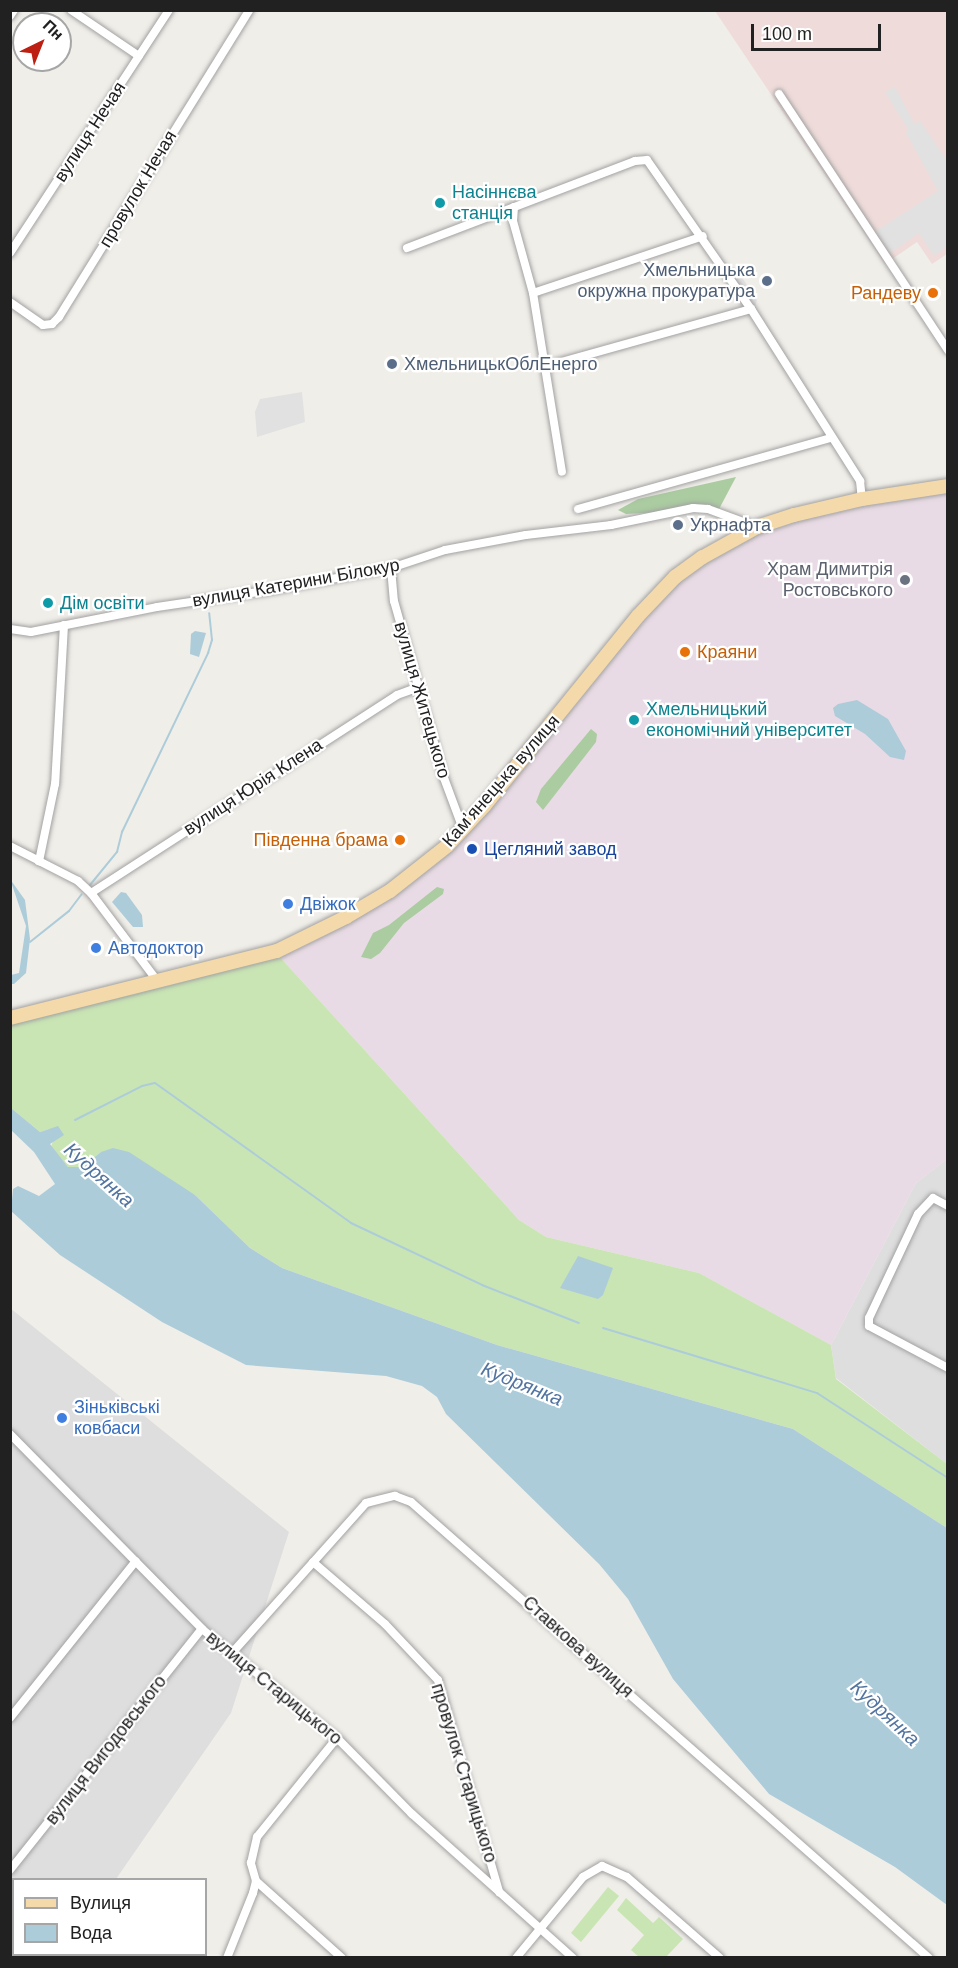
<!DOCTYPE html>
<meta charset="utf-8">
<style>
body{margin:0}
#map{position:relative;width:958px;height:1968px;overflow:hidden;background:#f0eee9;font-family:Helvetica,sans-serif}
div>[style]{position:absolute}
.residential>*{inset:0;background:#dfdede}
.commercial>*{inset:0;background:#efdcda}
.industrial>*{inset:0;background:#e9dbe5}
.grass>*{inset:0;background:#c9e5b4}
.forest>*{inset:0;background:#abcba1}
.parking>*{inset:0;background:#e1e1e1}
.water>*{inset:0;background:#adccd9}
.stream>*{height:2px;margin:-1px;padding:0 1px;transform-origin:1px;border-radius:1px;background:#adccd9}
.roads{filter:drop-shadow(0 0 2px #a2a2a2) drop-shadow(0 0 2px #a2a2a2)}
.street>*{height:8px;margin:-4px;padding:0 4px;transform-origin:4px;border-radius:4px;background:#fff}
.primary>*{height:14px;margin:-7px;padding:0 7px;transform-origin:7px;border-radius:7px;background:#f4d9aa}
.dots>*{width:16px;height:16px;translate:-50% -50%;box-sizing:border-box;border:3px solid #fff;border-radius:50%}
span{translate:-50% -50%;white-space:nowrap;text-align:center;line-height:1.15;-webkit-text-stroke:4.5px #fff;paint-order:stroke}
.street-label{font-size:18px;color:#212121}
.culture-label{font-size:18px;color:#0d838f}
.left{translate:0 -50%;text-align:left}
.service-label{font-size:18px;color:#4e5e75}
.right{translate:-100% -50%;text-align:right}
.food-label{font-size:18px;color:#c56008}
.worship-label{font-size:18px;color:#5b616d}
.transit-label{font-size:18px;color:#164399}
.shop-label{font-size:18px;color:#366cbe}
.water-label{font-size:20px;color:#5274a0;font-style:italic}
.frame{position:absolute;inset:0;border:12px solid #212121;pointer-events:none}
.legend{position:absolute;left:12px;top:1878px;width:195px;height:78px;box-sizing:border-box;background:#fff;border:2px solid #a6a6a6;margin:0;padding:8px 10px;list-style:none;font-size:18px;color:#212121}
.legend li{display:flex;align-items:center;gap:12px;height:30px}
.legend b{width:30px;border:2px solid #a6a6a6}
.north{position:absolute;left:12px;top:12px;width:60px;height:60px;box-sizing:border-box;background:#fff;border:2px solid #a6a6a6;border-radius:50%;rotate:43deg;font-size:16px;font-weight:700;line-height:24px;text-align:center;color:#212121}
.north::after{content:'';display:block;margin:auto;width:21px;height:27px;background:#be1f13;clip-path:polygon(50% 0,100% 100%,50% 72%,0 100%)}
.scale{position:absolute;left:751px;top:24px;width:130px;height:27px;box-sizing:border-box;border:3px solid #212121;border-top:0;padding-left:8px;font-size:18px;line-height:21px;white-space:nowrap;color:#212121;-webkit-text-stroke:4px #fff;paint-order:stroke}
</style>
<div id="map">
<div class="residential">
<i style="clip-path:polygon(947px 1159px,947px 1464px,836px 1378px,831px 1345px,916px 1183px)"></i>
<i style="clip-path:polygon(10px 1308px,289px 1532px,231px 1713px,116px 1879px,14px 1880px,14px 1954px,65px 1955px,63px 1957px,11px 1957px)"></i>
</div>
<div class="commercial">
<i style="clip-path:polygon(715px 11px,947px 11px,947px 254px,932px 264px,917px 242px,885px 264px)"></i>
</div>
<div class="industrial">
<i style="clip-path:polygon(947px 491px,947px 1159px,916px 1183px,831px 1345px,699px 1273px,546px 1237px,519px 1220px,278px 955px,426px 870px,678px 581px,728px 546px,758px 531px,863px 503px)"></i>
</div>
<div class="grass">
<i style="clip-path:polygon(278px 955px,519px 1220px,546px 1237px,699px 1273px,831px 1345px,836px 1379px,947px 1464px,947px 1528px,793px 1429px,497px 1345px,282px 1268px,250px 1248px,195px 1195px,101px 1152px,82px 1167px,68px 1167px,51px 1147px,54px 1138px,49px 1129px,40px 1132px,11px 1108px,10px 1023px)"></i>
<i style="clip-path:polygon(608px 1887px,619px 1896px,581px 1942px,571px 1933px)"></i>
<i style="clip-path:polygon(626px 1898px,653px 1923px,659px 1917px,683px 1939px,666px 1957px,639px 1957px,631px 1950px,644px 1935px,617px 1910px)"></i>
</div>
<div class="forest">
<i style="clip-path:polygon(736px 477px,719px 509px,626px 514px,618px 510px,638px 499px)"></i>
<i style="clip-path:polygon(591px 729px,597px 734px,596px 742px,543px 810px,536px 802px,541px 789px)"></i>
<i style="clip-path:polygon(437px 887px,444px 889px,443px 894px,404px 923px,380px 953px,371px 959px,361px 957px,373px 933px,389px 925px)"></i>
</div>
<div class="parking">
<i style="clip-path:polygon(895px 87px,914px 123px,921px 122px,947px 161px,947px 246px,934px 256px,919px 233px,890px 253px,876px 231px,938px 191px,906px 133px,908px 129px,885px 92px)"></i>
<i style="clip-path:polygon(725px 266px,735px 267px,757px 300px,754px 310px)"></i>
<i style="clip-path:polygon(302px 392px,305px 422px,257px 437px,255px 412px,260px 399px)"></i>
</div>
<div class="water">
<i style="clip-path:polygon(195px 631px,206px 633px,199px 657px,190px 654px,191px 634px)"></i>
<i style="clip-path:polygon(857px 700px,888px 719px,906px 751px,904px 760px,890px 757px,865px 734px,835px 716px,833px 708px,838px 704px)"></i>
<i style="clip-path:polygon(10px 879px,25px 900px,30px 939px,26px 973px,14px 984px,11px 984px,11px 975px,19px 973px,26px 926px)"></i>
<i style="clip-path:polygon(121px 892px,126px 893px,142px 915px,143px 927px,133px 927px,112px 902px)"></i>
<i style="clip-path:polygon(11px 1108px,40px 1132px,58px 1126px,64px 1135px,50px 1144px,68px 1167px,82px 1167px,101px 1152px,113px 1148px,129px 1152px,195px 1195px,250px 1248px,282px 1268px,497px 1345px,793px 1429px,947px 1528px,947px 1905px,895px 1867px,769px 1794px,673px 1679px,628px 1599px,599px 1564px,446px 1414px,437px 1397px,422px 1386px,386px 1376px,246px 1365px,162px 1322px,60px 1255px,11px 1211px,13px 1189px,18px 1186px,39px 1196px,55px 1184px,34px 1152px,11px 1130px)"></i>
<i style="clip-path:polygon(578px 1256px,613px 1268px,603px 1295px,598px 1299px,560px 1288px)"></i>
</div>
<div class="stream">
<i style="left:90px;top:885px;width:43px;rotate:-50.7deg"></i>
<i style="left:117px;top:852px;width:21px;rotate:-76deg"></i>
<i style="left:122px;top:832px;width:199px;rotate:-64.3deg"></i>
<i style="left:208px;top:653px;width:14px;rotate:-73deg"></i>
<i style="left:212px;top:640px;width:27px;rotate:-96deg"></i>
<i style="left:30px;top:942px;width:50px;rotate:-38.5deg"></i>
<i style="left:69px;top:911px;width:21px;rotate:-53deg"></i>
<i style="left:75px;top:1120px;width:75px;rotate:-26.9deg"></i>
<i style="left:142px;top:1086px;width:13px;rotate:-13deg"></i>
<i style="left:155px;top:1083px;width:241px;rotate:35.5deg"></i>
<i style="left:351px;top:1223px;width:145px;rotate:25.3deg"></i>
<i style="left:482px;top:1285px;width:104px;rotate:21.4deg"></i>
<i style="left:603px;top:1328px;width:224px;rotate:16.9deg"></i>
<i style="left:817px;top:1393px;width:156px;rotate:33deg"></i>
</div>
<div class="roads">
<div class="street">
<i style="left:71px;top:10px;width:82px;rotate:34.1deg"></i>
<i style="left:10px;top:16px;width:7px;rotate:-56deg"></i>
<i style="left:779px;top:94px;width:307px;rotate:56.6deg"></i>
<i style="left:514px;top:207px;width:14px;rotate:94deg"></i>
<i style="left:513px;top:221px;width:75px;rotate:74.5deg"></i>
<i style="left:533px;top:293px;width:181px;rotate:80.8deg"></i>
<i style="left:407px;top:248px;width:244px;rotate:-20.9deg"></i>
<i style="left:635px;top:161px;width:12px;rotate:-5deg"></i>
<i style="left:647px;top:160px;width:182px;rotate:55.1deg"></i>
<i style="left:751px;top:309px;width:204px;rotate:57.6deg"></i>
<i style="left:860px;top:481px;width:18px;rotate:84deg"></i>
<i style="left:10px;top:253px;width:290px;rotate:-56.8deg"></i>
<i style="left:533px;top:293px;width:179px;rotate:-18.5deg"></i>
<i style="left:10px;top:302px;width:40px;rotate:34.9deg"></i>
<i style="left:43px;top:325px;width:9px;rotate:-6deg"></i>
<i style="left:52px;top:324px;width:10px;rotate:-45deg"></i>
<i style="left:59px;top:317px;width:361px;rotate:-58.2deg"></i>
<i style="left:547px;top:366px;width:212px;rotate:-15.6deg"></i>
<i style="left:578px;top:509px;width:263px;rotate:-15.7deg"></i>
<i style="left:391px;top:568px;width:33px;rotate:85deg"></i>
<i style="left:394px;top:601px;width:184px;rotate:74.2deg"></i>
<i style="left:444px;top:778px;width:54px;rotate:69.6deg"></i>
<i style="left:64px;top:625px;width:159px;rotate:93.2deg"></i>
<i style="left:55px;top:784px;width:79px;rotate:101.7deg"></i>
<i style="left:39px;top:861px;width:44px;rotate:27.1deg"></i>
<i style="left:78px;top:881px;width:18px;rotate:43deg"></i>
<i style="left:91px;top:893px;width:111px;rotate:53deg"></i>
<i style="left:10px;top:629px;width:21px;rotate:8deg"></i>
<i style="left:31px;top:632px;width:128px;rotate:-11.2deg"></i>
<i style="left:157px;top:607px;width:109px;rotate:-8.4deg"></i>
<i style="left:265px;top:591px;width:128px;rotate:-10.3deg"></i>
<i style="left:391px;top:568px;width:57px;rotate:-18.4deg"></i>
<i style="left:445px;top:550px;width:82px;rotate:-10.5deg"></i>
<i style="left:526px;top:535px;width:86px;rotate:-6.7deg"></i>
<i style="left:611px;top:525px;width:84px;rotate:-11.7deg"></i>
<i style="left:693px;top:508px;width:15px;rotate:4deg"></i>
<i style="left:708px;top:509px;width:52px;rotate:20.2deg"></i>
<i style="left:10px;top:846px;width:33px;rotate:27deg"></i>
<i style="left:91px;top:893px;width:364px;rotate:-32.9deg"></i>
<i style="left:397px;top:695px;width:23px;rotate:-20deg"></i>
<i style="left:948px;top:1206px;width:17px;rotate:-152deg"></i>
<i style="left:933px;top:1198px;width:22px;rotate:133deg"></i>
<i style="left:918px;top:1214px;width:115px;rotate:115.2deg"></i>
<i style="left:869px;top:1318px;width:8px;rotate:90deg"></i>
<i style="left:869px;top:1326px;width:89px;rotate:28deg"></i>
<i style="left:10px;top:1434px;width:274px;rotate:45.4deg"></i>
<i style="left:202px;top:1629px;width:174px;rotate:38.9deg"></i>
<i style="left:337px;top:1738px;width:107px;rotate:45.4deg"></i>
<i style="left:412px;top:1814px;width:216px;rotate:41.8deg"></i>
<i style="left:313px;top:1562px;width:95px;rotate:40.7deg"></i>
<i style="left:385px;top:1624px;width:77px;rotate:46.6deg"></i>
<i style="left:438px;top:1680px;width:221px;rotate:73.9deg"></i>
<i style="left:232px;top:1653px;width:201px;rotate:-48.2deg"></i>
<i style="left:366px;top:1503px;width:30px;rotate:-14deg"></i>
<i style="left:395px;top:1496px;width:17px;rotate:21deg"></i>
<i style="left:411px;top:1502px;width:690px;rotate:41.36deg"></i>
<i style="left:10px;top:1718px;width:201px;rotate:-51.3deg"></i>
<i style="left:10px;top:1870px;width:308px;rotate:-51.5deg"></i>
<i style="left:256px;top:1881px;width:115px;rotate:41.8deg"></i>
<i style="left:227px;top:1958px;width:70px;rotate:-68.2deg"></i>
<i style="left:253px;top:1893px;width:12px;rotate:-76deg"></i>
<i style="left:256px;top:1881px;width:19px;rotate:-106deg"></i>
<i style="left:251px;top:1863px;width:27px;rotate:-77deg"></i>
<i style="left:257px;top:1837px;width:127px;rotate:-51.1deg"></i>
<i style="left:516px;top:1958px;width:105px;rotate:-50.4deg"></i>
<i style="left:583px;top:1877px;width:22px;rotate:-30deg"></i>
<i style="left:602px;top:1866px;width:27px;rotate:24deg"></i>
<i style="left:627px;top:1877px;width:123px;rotate:41.1deg"></i>
</div>
<div class="primary">
<i style="left:10px;top:1018px;width:275px;rotate:-14.1deg"></i>
<i style="left:277px;top:951px;width:77px;rotate:-26.2deg"></i>
<i style="left:346px;top:917px;width:51px;rotate:-30.6deg"></i>
<i style="left:390px;top:891px;width:73px;rotate:-38.3deg"></i>
<i style="left:447px;top:846px;width:56px;rotate:-47.2deg"></i>
<i style="left:485px;top:805px;width:243px;rotate:-51deg"></i>
<i style="left:638px;top:616px;width:54px;rotate:-46.5deg"></i>
<i style="left:675px;top:577px;width:34px;rotate:-36deg"></i>
<i style="left:703px;top:557px;width:62px;rotate:-29.1deg"></i>
<i style="left:757px;top:527px;width:39px;rotate:-18deg"></i>
<i style="left:794px;top:515px;width:70px;rotate:-13.2deg"></i>
<i style="left:862px;top:499px;width:87px;rotate:-8.6deg"></i>
</div>
</div>
<div class="dots">
<i style="left:440px;top:203px;background:#0f9aa8"></i>
<i style="left:767px;top:281px;background:#5c6f8a"></i>
<i style="left:933px;top:293px;background:#e8710a"></i>
<i style="left:392px;top:364px;background:#5c6f8a"></i>
<i style="left:678px;top:525px;background:#5c6f8a"></i>
<i style="left:905px;top:580px;background:#6b7280"></i>
<i style="left:48px;top:603px;background:#0f9aa8"></i>
<i style="left:685px;top:652px;background:#e8710a"></i>
<i style="left:634px;top:720px;background:#0f9aa8"></i>
<i style="left:400px;top:840px;background:#e8710a"></i>
<i style="left:472px;top:849px;background:#1a4fb4"></i>
<i style="left:288px;top:904px;background:#3f7fe0"></i>
<i style="left:96px;top:948px;background:#3f7fe0"></i>
<i style="left:62px;top:1418px;background:#3f7fe0"></i>
</div>
<div class="street-label">
<span style="left:90px;top:132px;rotate:-57deg">вулиця Нечая</span>
<span style="left:138px;top:189px;rotate:-59deg">провулок Нечая</span>
<span style="left:296px;top:583px;rotate:-10deg">вулиця Катерини Білокур</span>
<span style="left:422px;top:700px;rotate:74deg">вулиця Житецького</span>
<span style="left:501px;top:781px;rotate:-49deg">Камʼянецька вулиця</span>
<span style="left:253px;top:787px;rotate:-33deg">вулиця Юрія Клена</span>
<span style="left:578px;top:1647px;rotate:42deg">Ставкова вулиця</span>
<span style="left:274px;top:1688px;rotate:39deg">вулиця Старицького</span>
<span style="left:106px;top:1750px;rotate:-52deg">вулиця Вигодовського</span>
<span style="left:464px;top:1773px;rotate:73deg">провулок Старицького</span>
</div>
<div class="culture-label">
<span class="left" style="left:452px;top:203px">Насіннєва<br>станція</span>
<span class="left" style="left:60px;top:603px">Дім освіти</span>
<span class="left" style="left:646px;top:720px">Хмельницький<br>економічний університет</span>
</div>
<div class="service-label">
<span class="right" style="left:755px;top:281px">Хмельницька<br>окружна прокуратура</span>
<span class="left" style="left:404px;top:364px">ХмельницькОблЕнерго</span>
<span class="left" style="left:690px;top:525px">Укрнафта</span>
</div>
<div class="food-label">
<span class="right" style="left:921px;top:293px">Рандеву</span>
<span class="left" style="left:697px;top:652px">Краяни</span>
<span class="right" style="left:388px;top:840px">Південна брама</span>
</div>
<div class="worship-label">
<span class="right" style="left:893px;top:580px">Храм Димитрія<br>Ростовського</span>
</div>
<div class="transit-label">
<span class="left" style="left:484px;top:849px">Цегляний завод</span>
</div>
<div class="shop-label">
<span class="left" style="left:300px;top:904px">Двіжок</span>
<span class="left" style="left:108px;top:948px">Автодоктор</span>
<span class="left" style="left:74px;top:1418px">Зіньківські<br>ковбаси</span>
</div>
<div class="water-label">
<span style="left:99px;top:1175px;rotate:42deg">Кудрянка</span>
<span style="left:522px;top:1384px;rotate:22deg">Кудрянка</span>
<span style="left:885px;top:1713px;rotate:43deg">Кудрянка</span>
</div>
<div class="frame"></div>
<ul class="legend">
<li><b style="height:8px;background:#f4d9aa"></b>Вулиця</li>
<li><b style="height:16px;background:#adccd9"></b>Вода</li>
</ul>
<div class="north">Пн</div>
<div class="scale">100 m</div>
</div>
